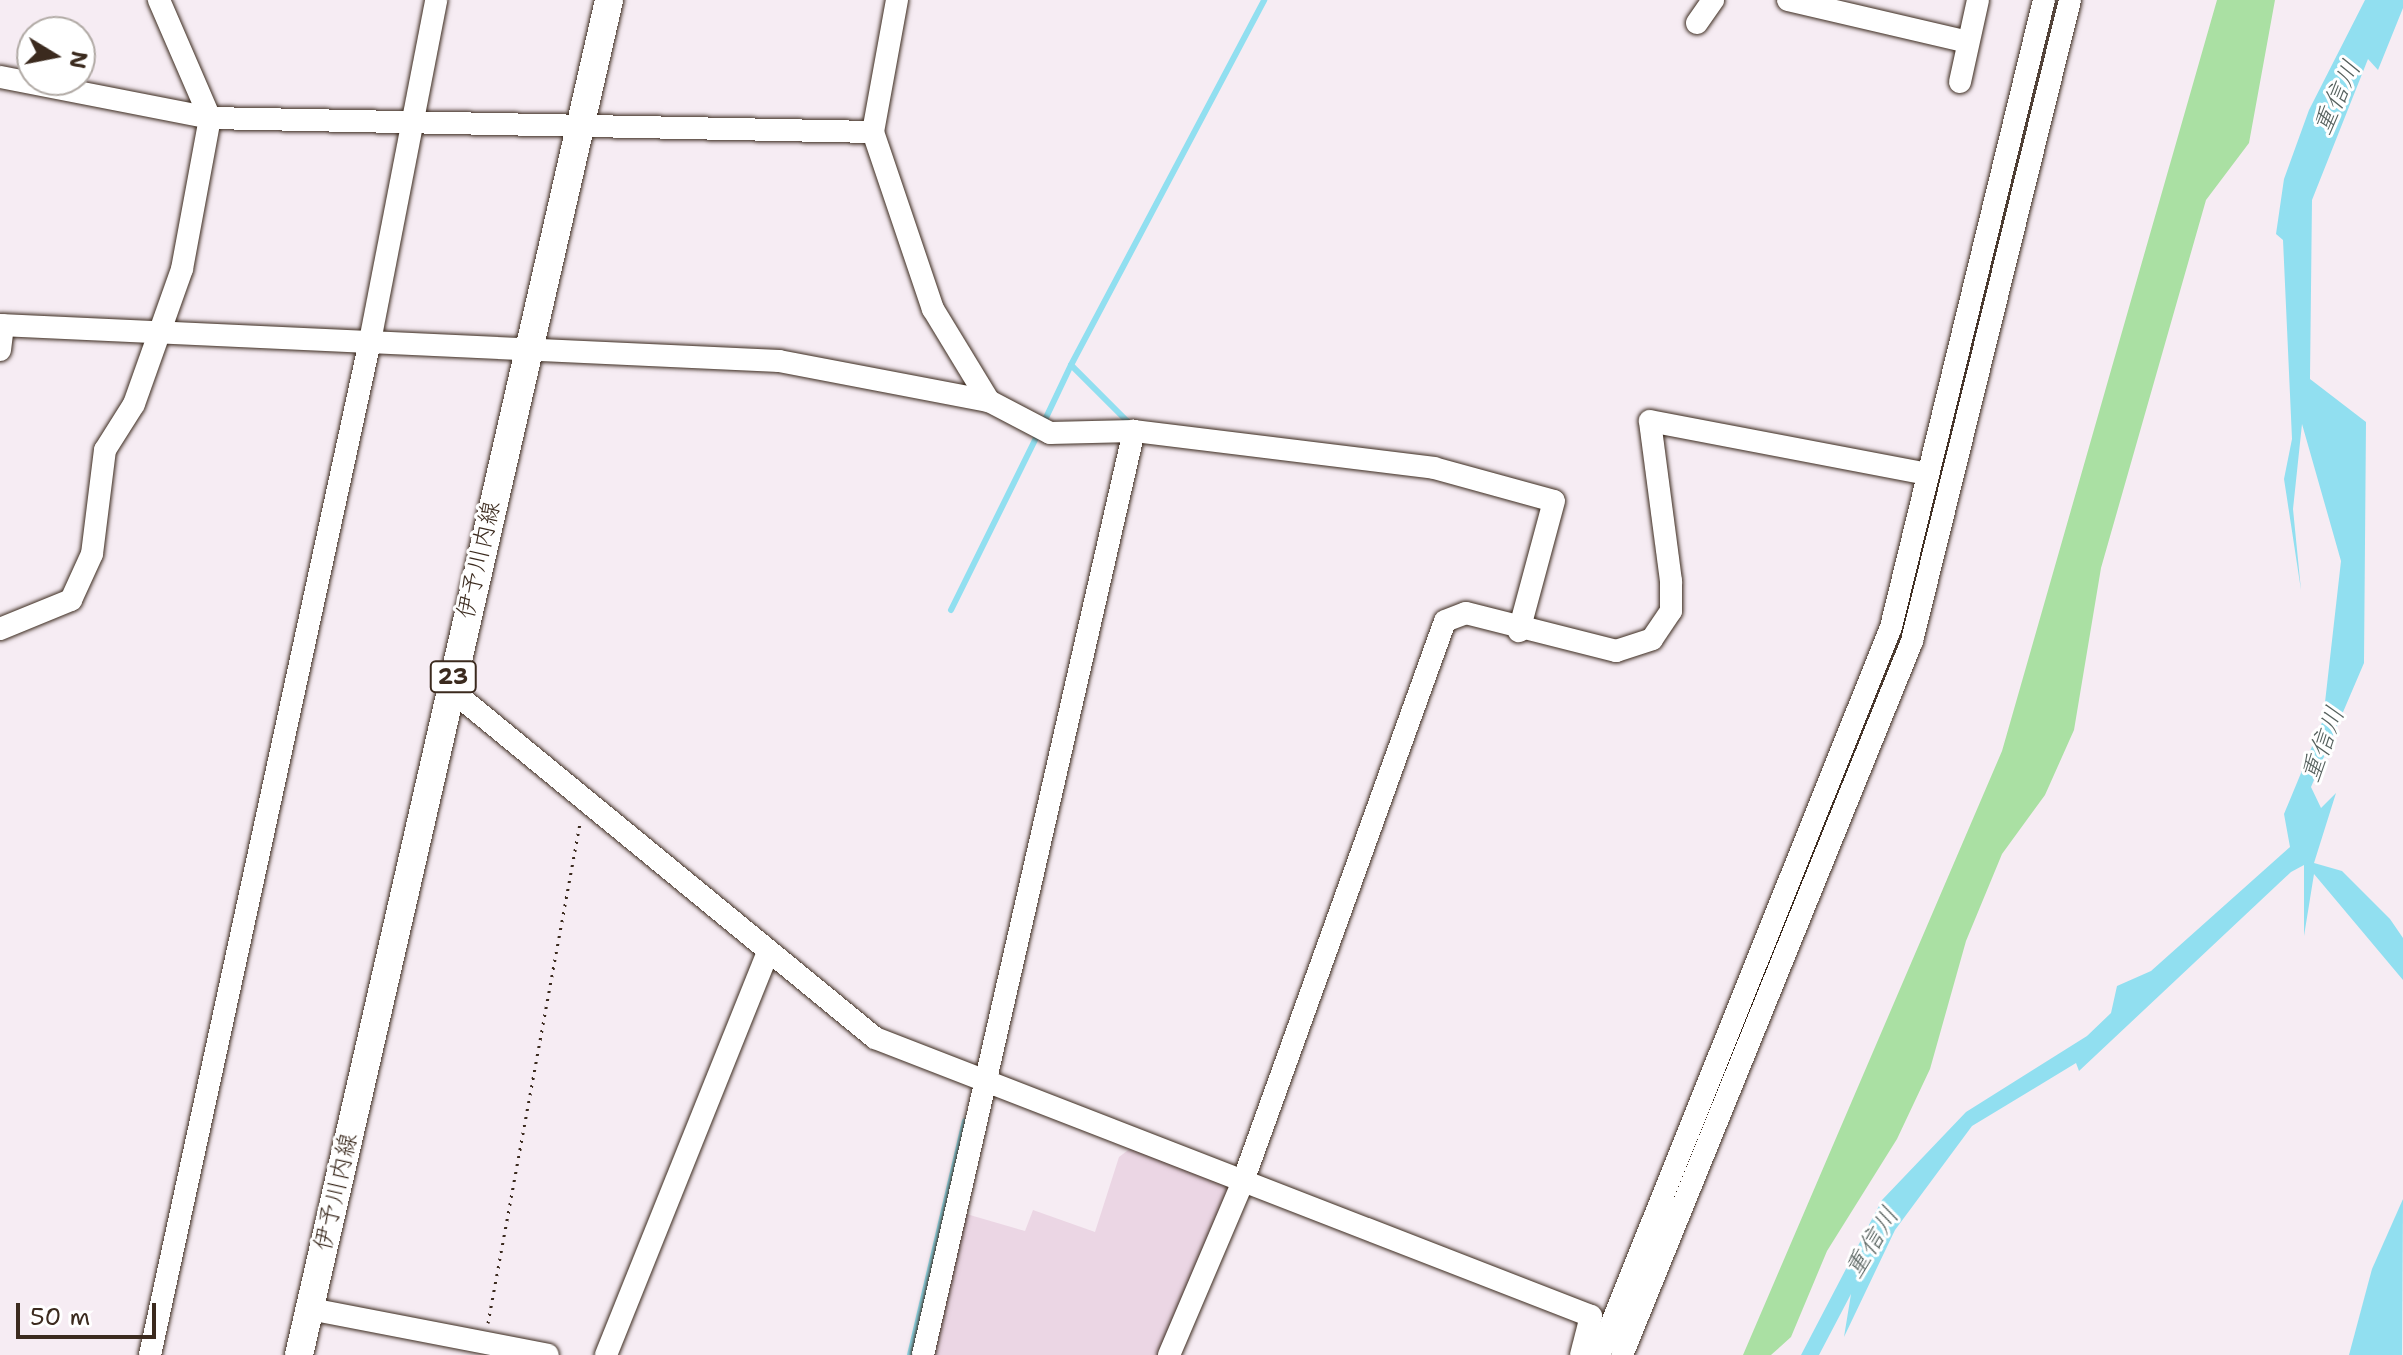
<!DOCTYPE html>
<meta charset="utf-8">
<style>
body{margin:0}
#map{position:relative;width:2403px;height:1355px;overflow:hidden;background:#f6ecf3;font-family:"Shantell Sans","Klee One",sans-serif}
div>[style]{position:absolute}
.built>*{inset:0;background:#ebd6e4}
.green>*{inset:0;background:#aae0a3}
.water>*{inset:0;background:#91dff0}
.stream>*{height:6px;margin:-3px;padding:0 3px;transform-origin:3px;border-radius:3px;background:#91dff0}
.path>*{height:3px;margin-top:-1.5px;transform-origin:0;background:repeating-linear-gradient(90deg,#3b2a1e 0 2px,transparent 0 8px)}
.roads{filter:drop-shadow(0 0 2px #3b2a1e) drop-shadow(0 0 2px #3b2a1e)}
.minor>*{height:22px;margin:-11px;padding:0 11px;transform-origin:11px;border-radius:11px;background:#fff}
.major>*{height:28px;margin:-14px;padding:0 14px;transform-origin:14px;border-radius:14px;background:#fff}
span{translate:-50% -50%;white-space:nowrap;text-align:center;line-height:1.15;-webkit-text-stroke:6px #fff;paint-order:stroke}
.shield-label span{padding:2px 6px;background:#fff;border:2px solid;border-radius:6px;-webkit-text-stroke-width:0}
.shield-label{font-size:22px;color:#3b2a1e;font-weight:700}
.street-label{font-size:24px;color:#3b2a1e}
.water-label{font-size:26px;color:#55605d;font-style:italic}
.north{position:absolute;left:16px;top:16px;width:80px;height:80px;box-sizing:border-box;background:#fff;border:2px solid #b1aaa5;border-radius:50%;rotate:100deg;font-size:22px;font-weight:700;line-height:32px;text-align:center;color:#3b2a1e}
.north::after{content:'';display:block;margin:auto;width:28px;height:36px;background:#3b2a1e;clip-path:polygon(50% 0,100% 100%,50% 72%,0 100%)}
.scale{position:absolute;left:16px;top:1303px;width:140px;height:36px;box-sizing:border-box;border:4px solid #3b2a1e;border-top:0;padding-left:10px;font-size:24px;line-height:28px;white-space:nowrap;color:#3b2a1e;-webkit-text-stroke:6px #fff;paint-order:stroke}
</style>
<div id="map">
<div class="built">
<i style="clip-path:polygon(1131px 1148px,1233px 1187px,1162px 1355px,930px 1355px,963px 1213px,1025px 1231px,1033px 1210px,1095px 1232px,1119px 1157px)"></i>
</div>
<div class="green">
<i style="clip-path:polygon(2217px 0,2275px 0,2249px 143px,2206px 200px,2101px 568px,2074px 730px,2045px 795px,2002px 854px,1966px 941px,1930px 1069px,1897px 1139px,1827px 1251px,1791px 1337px,1771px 1355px,1743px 1355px,2002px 751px)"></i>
</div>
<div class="water">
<i style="clip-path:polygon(2365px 0,2403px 0,2403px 8px,2378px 70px,2368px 59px,2312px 200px,2310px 379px,2366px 422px,2364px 663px,2311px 787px,2321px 808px,2336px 793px,2314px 863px,2342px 871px,2390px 919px,2403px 938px,2403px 980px,2314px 874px,2304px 936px,2304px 865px,2291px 872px,2079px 1071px,2076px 1063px,1972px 1126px,1895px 1230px,1844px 1337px,1851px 1294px,1819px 1355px,1801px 1355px,1882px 1200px,1966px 1112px,2087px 1036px,2111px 1013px,2117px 986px,2151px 971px,2290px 847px,2284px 814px,2323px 720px,2341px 561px,2302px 424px,2293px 509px,2301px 590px,2284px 479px,2292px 439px,2283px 240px,2276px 234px,2284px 179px,2309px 110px)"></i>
<i style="clip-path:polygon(2403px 1199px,2402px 1355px,2349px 1355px,2372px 1269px)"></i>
</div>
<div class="stream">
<i style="left:1043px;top:424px;width:65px;rotate:-64.6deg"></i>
<i style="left:1126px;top:428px;width:7px;rotate:-82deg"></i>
<i style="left:1127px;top:421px;width:79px;rotate:-135deg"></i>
<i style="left:1071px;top:365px;width:413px;rotate:-62.1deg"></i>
<i style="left:951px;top:610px;width:196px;rotate:-63.7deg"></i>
<i style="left:910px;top:1355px;width:240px;rotate:-76.8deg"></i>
</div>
<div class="path">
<i style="left:488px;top:1323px;width:508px;rotate:-79.57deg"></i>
</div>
<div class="roads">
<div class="minor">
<i style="left:897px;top:0;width:134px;rotate:100.3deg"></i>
<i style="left:873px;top:132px;width:187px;rotate:71.3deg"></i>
<i style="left:933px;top:309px;width:108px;rotate:58.7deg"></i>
<i style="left:1788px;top:0;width:185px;rotate:13.1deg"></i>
<i style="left:1697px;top:23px;width:28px;rotate:-55deg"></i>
<i style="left:0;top:77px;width:214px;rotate:11deg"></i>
<i style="left:210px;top:118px;width:663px;rotate:1.21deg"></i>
<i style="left:1960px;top:82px;width:84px;rotate:-77.6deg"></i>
<i style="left:0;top:325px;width:780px;rotate:2.65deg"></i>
<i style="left:779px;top:361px;width:214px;rotate:10.8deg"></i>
<i style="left:989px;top:401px;width:69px;rotate:27.7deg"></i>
<i style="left:1050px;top:433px;width:84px;rotate:-1.4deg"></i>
<i style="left:1134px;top:431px;width:302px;rotate:7deg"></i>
<i style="left:1434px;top:468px;width:124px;rotate:15.4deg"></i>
<i style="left:1554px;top:501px;width:135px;rotate:105.1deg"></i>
<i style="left:0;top:350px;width:25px;rotate:-83deg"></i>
<i style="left:0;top:629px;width:77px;rotate:-22.2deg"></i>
<i style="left:71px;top:600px;width:51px;rotate:-65.5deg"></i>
<i style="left:92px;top:554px;width:105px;rotate:-82.9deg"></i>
<i style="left:105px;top:450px;width:54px;rotate:-57.8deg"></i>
<i style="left:134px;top:404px;width:143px;rotate:-70.4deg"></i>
<i style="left:182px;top:269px;width:154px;rotate:-79.5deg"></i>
<i style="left:210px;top:118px;width:129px;rotate:-113.4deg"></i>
<i style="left:450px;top:689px;width:550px;rotate:39.39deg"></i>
<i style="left:875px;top:1038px;width:768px;rotate:21.22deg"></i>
<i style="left:1591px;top:1316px;width:40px;rotate:104.4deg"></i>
<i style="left:310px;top:1309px;width:242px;rotate:10.9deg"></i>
<i style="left:150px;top:1355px;width:1038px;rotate:-77.76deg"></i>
<i style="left:370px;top:341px;width:347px;rotate:-79deg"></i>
<i style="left:606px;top:1355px;width:435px;rotate:-68.1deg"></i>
<i style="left:923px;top:1355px;width:948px;rotate:-77.14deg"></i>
<i style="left:1169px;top:1355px;width:186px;rotate:-66.9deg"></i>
<i style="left:1242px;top:1184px;width:598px;rotate:-70.17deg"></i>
<i style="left:1445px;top:621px;width:22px;rotate:-21deg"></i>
<i style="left:1466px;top:613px;width:155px;rotate:14.2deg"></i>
<i style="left:1616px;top:651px;width:38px;rotate:-18deg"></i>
<i style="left:1652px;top:639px;width:34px;rotate:-56deg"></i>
<i style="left:1671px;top:611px;width:30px;rotate:-90deg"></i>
<i style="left:1671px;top:581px;width:161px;rotate:-97.5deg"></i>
<i style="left:1650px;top:421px;width:283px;rotate:10.8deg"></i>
<i style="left:1599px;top:1355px;width:784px;rotate:-68.14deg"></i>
<i style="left:1891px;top:627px;width:645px;rotate:-76.29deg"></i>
<i style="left:1622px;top:1355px;width:771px;rotate:-67.89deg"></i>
<i style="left:1912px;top:641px;width:660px;rotate:-76.15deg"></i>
</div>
<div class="major">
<i style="left:299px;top:1355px;width:1390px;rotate:-77.11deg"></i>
</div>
</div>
<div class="shield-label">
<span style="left:453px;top:677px">23</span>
</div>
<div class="street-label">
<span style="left:479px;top:560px;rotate:-77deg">伊予川内線</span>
<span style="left:336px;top:1192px;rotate:-77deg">伊予川内線</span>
</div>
<div class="water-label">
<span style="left:2336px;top:97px;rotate:-65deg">重信川</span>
<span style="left:2322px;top:744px;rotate:-69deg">重信川</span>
<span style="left:1871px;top:1242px;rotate:-58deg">重信川</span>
</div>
<div class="north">N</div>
<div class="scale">50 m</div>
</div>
